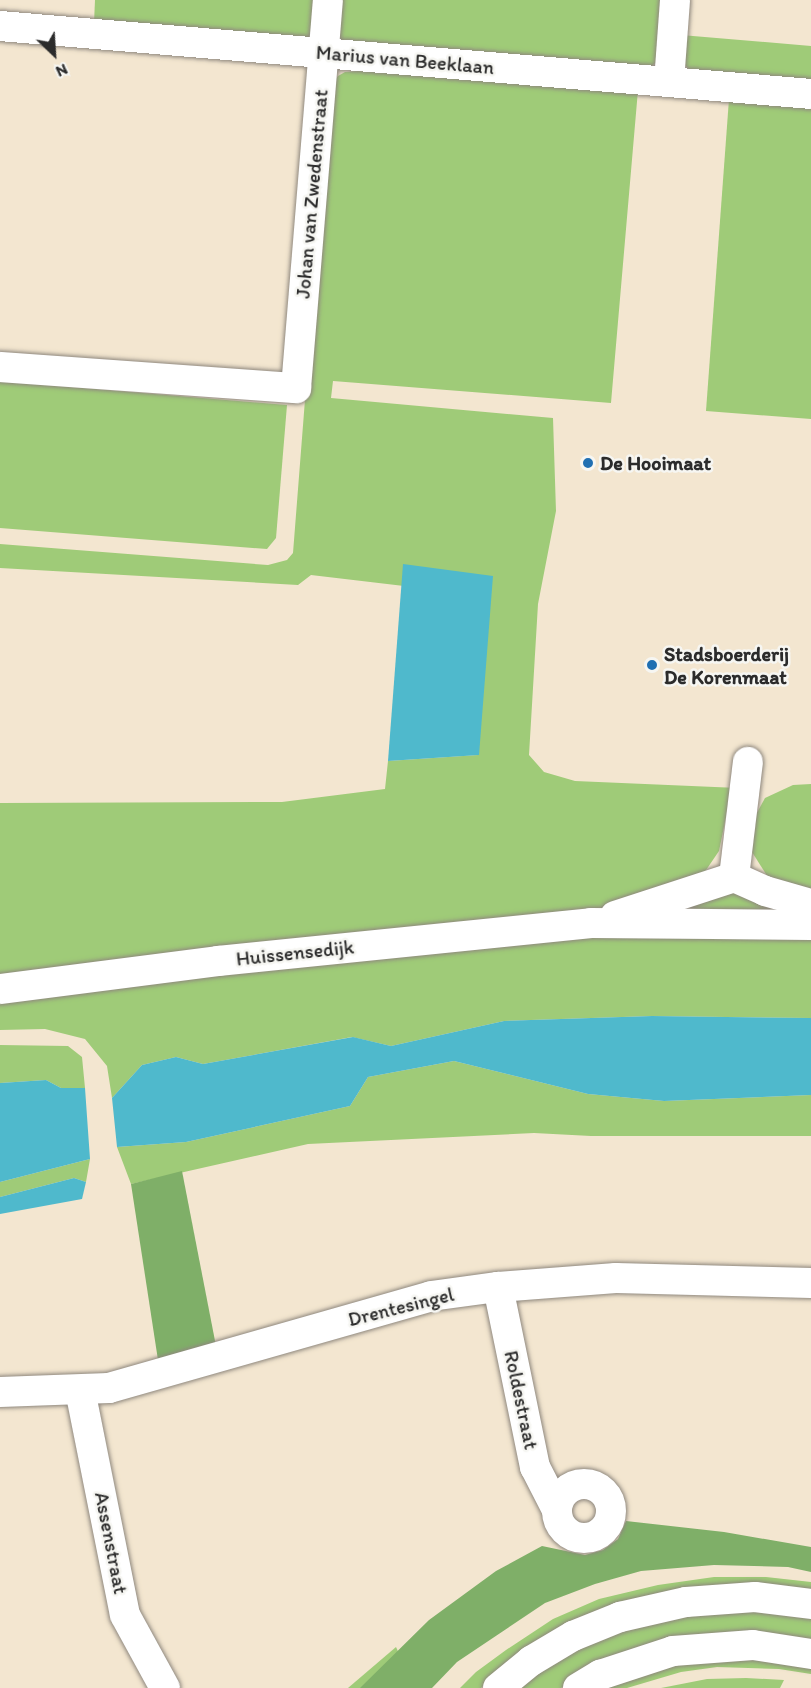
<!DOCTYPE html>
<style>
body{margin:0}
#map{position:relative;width:811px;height:1688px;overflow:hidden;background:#f3e6d0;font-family:Itim,sans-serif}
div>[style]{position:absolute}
.green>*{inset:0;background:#9fcb78}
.forest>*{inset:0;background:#7faf68}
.water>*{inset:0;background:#4fb9cc}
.roads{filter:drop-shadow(0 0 2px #8f887e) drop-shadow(0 0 2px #8f887e)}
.minor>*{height:30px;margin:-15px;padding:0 15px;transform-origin:15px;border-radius:15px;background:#fff}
.minor>.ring{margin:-15px;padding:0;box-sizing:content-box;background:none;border:30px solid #fff;border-radius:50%}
.dots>*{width:16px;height:16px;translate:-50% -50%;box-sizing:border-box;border:3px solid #f6f6f2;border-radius:50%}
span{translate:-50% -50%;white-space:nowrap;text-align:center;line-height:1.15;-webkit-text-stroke:5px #f6f6f2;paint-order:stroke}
.street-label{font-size:20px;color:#2b2b2b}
.poi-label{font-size:20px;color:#2b2b2b;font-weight:700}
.left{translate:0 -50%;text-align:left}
.north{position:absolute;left:24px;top:24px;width:60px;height:60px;-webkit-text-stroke:4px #f6f6f2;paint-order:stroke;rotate:155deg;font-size:16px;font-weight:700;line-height:24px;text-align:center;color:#2b2b2b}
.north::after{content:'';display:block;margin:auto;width:21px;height:27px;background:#2b2b2b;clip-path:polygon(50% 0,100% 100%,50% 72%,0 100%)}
</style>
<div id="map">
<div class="green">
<i style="clip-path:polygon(95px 0,321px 0,311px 37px,306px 39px,94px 23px)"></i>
<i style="clip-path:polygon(340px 0,665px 0,657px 62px,647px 69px,340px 41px)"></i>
<i style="clip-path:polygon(681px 35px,811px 46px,811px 84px,689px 69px,683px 63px)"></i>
<i style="clip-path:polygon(358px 71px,638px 90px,611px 403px,333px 381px,331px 398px,553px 418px,556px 511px,538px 604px,529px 755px,544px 772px,575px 781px,738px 788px,728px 807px,719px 851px,702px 876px,608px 910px,0 976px,0 803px,282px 802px,385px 789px,388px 761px,478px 755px,404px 565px,404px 586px,311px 575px,298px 585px,0 568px,0 544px,268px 565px,287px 560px,293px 553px,328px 106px,331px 85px,338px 76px,345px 72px)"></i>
<i style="clip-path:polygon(729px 99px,811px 107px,811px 419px,706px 411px)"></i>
<i style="clip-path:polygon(0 381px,287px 405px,276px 538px,267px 549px,0 528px)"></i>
<i style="clip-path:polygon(811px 784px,811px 896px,771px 882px,752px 852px,752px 822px,765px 798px,793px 785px)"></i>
<i style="clip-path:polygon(737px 886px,811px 914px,656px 910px)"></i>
<i style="clip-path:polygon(540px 935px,811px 935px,811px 1018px,652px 1016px,504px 1021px,391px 1046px,352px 1037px,203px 1064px,176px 1057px,142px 1065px,112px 1098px,107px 1066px,85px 1039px,45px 1029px,0 1030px,0 999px)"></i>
<i style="clip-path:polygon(0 1045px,68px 1046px,82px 1057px,85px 1088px,61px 1088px,46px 1080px,0 1083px)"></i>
<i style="clip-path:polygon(454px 1061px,588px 1094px,664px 1101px,811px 1095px,811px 1136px,591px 1136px,534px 1133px,308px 1144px,131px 1184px,117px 1147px,186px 1142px,350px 1106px,368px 1077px)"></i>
<i style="clip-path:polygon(90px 1159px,86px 1182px,74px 1178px,0 1197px,0 1182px)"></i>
<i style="clip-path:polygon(714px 1577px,766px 1577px,811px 1582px,811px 1596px,728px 1588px,485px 1684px,481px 1688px,460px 1688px,476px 1672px,506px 1650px,553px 1619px,599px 1599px,658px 1585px)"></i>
<i style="clip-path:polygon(684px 1610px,811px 1613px,811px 1646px,583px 1674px,561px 1688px,507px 1688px,570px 1647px)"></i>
<i style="clip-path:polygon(396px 1647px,412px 1682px,408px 1688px,348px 1688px)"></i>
<i style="clip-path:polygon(693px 1657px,811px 1661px,811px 1674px,779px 1669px,717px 1667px,681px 1672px,627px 1688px,596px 1688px)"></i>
<i style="clip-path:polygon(746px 1678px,784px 1680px,780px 1688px,661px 1688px,707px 1679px)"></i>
</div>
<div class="forest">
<i style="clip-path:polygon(182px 1171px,216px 1346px,158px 1360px,131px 1184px)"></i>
<i style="clip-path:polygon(626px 1521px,724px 1532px,811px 1547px,811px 1572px,788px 1567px,714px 1565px,641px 1571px,595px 1584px,545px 1603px,457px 1662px,432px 1688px,360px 1688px,429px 1620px,496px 1571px,542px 1546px,585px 1555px,603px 1550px,618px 1539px)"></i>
</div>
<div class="water">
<i style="clip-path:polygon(403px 564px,493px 576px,479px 755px,388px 761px)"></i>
<i style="clip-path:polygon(652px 1016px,811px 1018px,811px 1095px,664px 1101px,588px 1094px,454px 1061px,368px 1077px,350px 1106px,186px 1142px,117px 1147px,112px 1098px,142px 1065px,176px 1057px,203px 1064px,353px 1037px,391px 1046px,504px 1021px)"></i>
<i style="clip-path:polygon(46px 1080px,61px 1088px,85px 1088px,90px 1159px,0 1182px,0 1083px)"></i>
<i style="clip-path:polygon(74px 1178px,86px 1182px,82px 1199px,0 1214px,0 1197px)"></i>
</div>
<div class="roads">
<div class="minor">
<i style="left:0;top:26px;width:814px;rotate:4.79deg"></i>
<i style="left:669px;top:82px;width:82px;rotate:-85.8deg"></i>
<i style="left:0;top:367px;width:297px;rotate:4.1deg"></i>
<i style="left:296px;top:388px;width:389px;rotate:-85.3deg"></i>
<i style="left:734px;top:877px;width:116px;rotate:-83.1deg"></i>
<i style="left:615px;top:916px;width:125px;rotate:-18.1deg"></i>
<i style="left:734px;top:877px;width:34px;rotate:24deg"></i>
<i style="left:765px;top:891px;width:48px;rotate:15.8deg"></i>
<i style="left:0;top:989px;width:220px;rotate:-7.3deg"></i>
<i style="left:218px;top:961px;width:375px;rotate:-5.8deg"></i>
<i style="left:591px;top:923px;width:220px;rotate:0.5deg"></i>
<i style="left:498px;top:1287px;width:184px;rotate:78.4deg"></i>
<i style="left:535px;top:1467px;width:48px;rotate:62.9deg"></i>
<i style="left:80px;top:1390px;width:229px;rotate:78.7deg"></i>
<i style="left:125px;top:1615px;width:83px;rotate:61.3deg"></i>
<i style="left:0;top:1392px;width:109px;rotate:-2.1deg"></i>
<i style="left:109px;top:1388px;width:335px;rotate:-15.9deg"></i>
<i style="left:431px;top:1296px;width:68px;rotate:-7.7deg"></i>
<i style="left:498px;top:1287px;width:118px;rotate:-4.4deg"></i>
<i style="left:616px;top:1278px;width:195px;rotate:1.5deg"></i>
<i class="ring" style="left:557px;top:1484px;width:24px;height:24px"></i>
<i style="left:498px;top:1688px;width:43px;rotate:-39.3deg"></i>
<i style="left:531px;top:1661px;width:49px;rotate:-30.8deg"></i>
<i style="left:573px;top:1636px;width:51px;rotate:-22deg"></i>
<i style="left:620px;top:1617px;width:68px;rotate:-12.8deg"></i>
<i style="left:686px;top:1602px;width:69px;rotate:-4.1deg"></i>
<i style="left:755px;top:1597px;width:56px;rotate:7.1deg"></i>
<i style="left:578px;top:1688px;width:26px;rotate:-31deg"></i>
<i style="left:600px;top:1675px;width:77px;rotate:-18.2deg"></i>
<i style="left:673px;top:1651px;width:80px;rotate:-4.3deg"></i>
<i style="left:753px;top:1645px;width:59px;rotate:8.8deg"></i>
</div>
</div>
<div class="dots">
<i style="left:588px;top:463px;background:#1f6fb2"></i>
<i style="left:652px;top:665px;background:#1f6fb2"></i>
</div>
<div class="street-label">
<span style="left:405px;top:60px;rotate:5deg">Marius van Beeklaan</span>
<span style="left:312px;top:194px;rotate:-85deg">Johan van Zwedenstraat</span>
<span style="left:295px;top:953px;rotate:-6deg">Huissensedijk</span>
<span style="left:401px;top:1307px;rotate:-14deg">Drentesingel</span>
<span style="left:521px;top:1400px;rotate:78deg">Roldestraat</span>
<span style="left:111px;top:1543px;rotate:79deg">Assenstraat</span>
</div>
<div class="poi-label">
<span class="left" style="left:600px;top:463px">De Hooimaat</span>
<span class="left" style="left:664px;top:666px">Stadsboerderij<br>De Korenmaat</span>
</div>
<div class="north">N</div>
</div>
